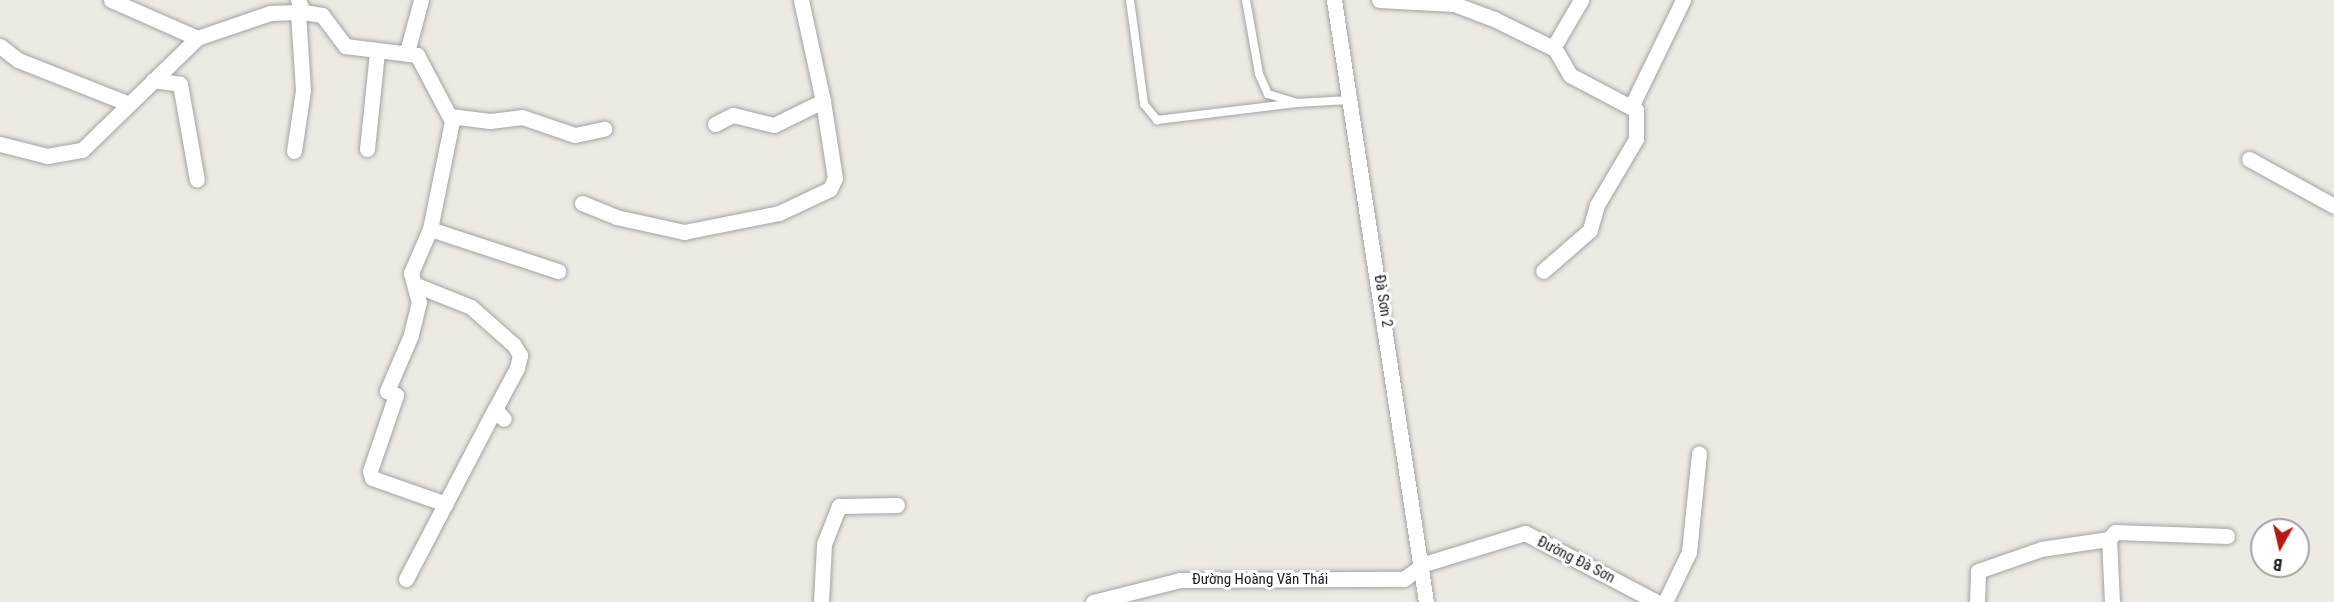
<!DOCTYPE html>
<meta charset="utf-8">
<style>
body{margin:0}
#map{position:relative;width:2334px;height:602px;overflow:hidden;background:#edeae3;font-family:"Roboto Condensed",sans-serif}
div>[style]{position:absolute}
.roads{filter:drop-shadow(0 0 2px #a3a3a3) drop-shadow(0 0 2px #a3a3a3)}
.lane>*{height:8px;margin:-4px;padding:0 4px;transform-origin:4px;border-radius:4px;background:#fff}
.street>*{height:15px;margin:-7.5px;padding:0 7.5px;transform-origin:7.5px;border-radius:7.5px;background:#fff}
span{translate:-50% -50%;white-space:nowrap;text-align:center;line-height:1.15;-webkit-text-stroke:6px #fff;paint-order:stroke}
.street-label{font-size:15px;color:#1c1c1c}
.north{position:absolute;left:2250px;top:518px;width:60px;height:60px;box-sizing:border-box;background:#fff;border:2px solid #a4a4a4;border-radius:50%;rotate:188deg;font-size:16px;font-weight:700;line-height:24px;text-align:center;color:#1c1c1c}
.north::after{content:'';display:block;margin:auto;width:21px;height:27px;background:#ba170e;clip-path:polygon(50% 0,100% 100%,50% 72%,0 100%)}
</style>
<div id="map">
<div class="roads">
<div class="lane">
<i style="left:1130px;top:0;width:105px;rotate:82.3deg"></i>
<i style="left:1144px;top:104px;width:21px;rotate:51deg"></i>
<i style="left:1157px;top:120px;width:141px;rotate:-6.9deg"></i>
<i style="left:1246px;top:0;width:75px;rotate:80deg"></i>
<i style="left:1259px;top:74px;width:22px;rotate:66deg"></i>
<i style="left:1268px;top:94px;width:30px;rotate:17deg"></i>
<i style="left:1297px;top:103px;width:52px;rotate:-3.3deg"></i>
</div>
<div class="street">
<i style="left:111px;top:0;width:94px;rotate:23.8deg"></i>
<i style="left:298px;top:0;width:13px;rotate:67deg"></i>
<i style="left:303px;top:12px;width:19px;rotate:9deg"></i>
<i style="left:322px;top:15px;width:39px;rotate:53deg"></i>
<i style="left:345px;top:46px;width:73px;rotate:7.1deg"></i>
<i style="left:417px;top:55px;width:75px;rotate:62.1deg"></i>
<i style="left:452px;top:121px;width:110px;rotate:101.5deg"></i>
<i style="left:430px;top:229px;width:48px;rotate:113.4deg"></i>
<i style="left:411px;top:273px;width:30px;rotate:75deg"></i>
<i style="left:419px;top:302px;width:34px;rotate:104deg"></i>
<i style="left:411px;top:335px;width:61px;rotate:113.2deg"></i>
<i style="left:387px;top:391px;width:10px;rotate:24deg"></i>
<i style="left:396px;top:395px;width:80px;rotate:108.9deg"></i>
<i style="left:370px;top:471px;width:7px;rotate:74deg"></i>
<i style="left:372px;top:478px;width:78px;rotate:19.4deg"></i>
<i style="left:1334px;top:0;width:609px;rotate:81.31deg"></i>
<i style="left:1379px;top:0;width:75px;rotate:3.1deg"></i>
<i style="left:1454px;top:4px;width:43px;rotate:20.6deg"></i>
<i style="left:1494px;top:19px;width:68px;rotate:26.2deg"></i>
<i style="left:1555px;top:49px;width:30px;rotate:60deg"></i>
<i style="left:1570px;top:75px;width:75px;rotate:27.9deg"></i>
<i style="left:1636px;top:110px;width:29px;rotate:90deg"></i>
<i style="left:1636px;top:139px;width:77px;rotate:120.6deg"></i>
<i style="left:1597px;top:205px;width:26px;rotate:106deg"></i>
<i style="left:1590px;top:230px;width:62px;rotate:138.9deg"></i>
<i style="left:0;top:46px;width:23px;rotate:38deg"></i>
<i style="left:18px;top:60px;width:119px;rotate:21.6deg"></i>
<i style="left:1553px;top:48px;width:56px;rotate:-59.7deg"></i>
<i style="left:407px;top:52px;width:54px;rotate:-74.9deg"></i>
<i style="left:153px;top:80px;width:27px;rotate:8deg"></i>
<i style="left:180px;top:84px;width:97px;rotate:80deg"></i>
<i style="left:1632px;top:105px;width:117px;rotate:-64.1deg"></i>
<i style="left:450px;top:116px;width:40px;rotate:7.1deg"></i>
<i style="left:490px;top:121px;width:32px;rotate:-7deg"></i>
<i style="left:522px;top:117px;width:56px;rotate:18.8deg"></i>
<i style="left:575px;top:135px;width:30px;rotate:-12deg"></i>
<i style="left:715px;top:124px;width:20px;rotate:-27deg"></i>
<i style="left:733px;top:115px;width:42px;rotate:13.7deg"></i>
<i style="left:774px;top:125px;width:55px;rotate:-26.1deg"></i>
<i style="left:0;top:144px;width:49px;rotate:14.3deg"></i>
<i style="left:47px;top:156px;width:36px;rotate:-10deg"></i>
<i style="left:82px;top:150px;width:161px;rotate:-44.2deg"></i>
<i style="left:197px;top:38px;width:77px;rotate:-18.9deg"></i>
<i style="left:270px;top:13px;width:33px;rotate:-2deg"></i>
<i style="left:367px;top:149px;width:97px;rotate:-84.1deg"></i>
<i style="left:294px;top:151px;width:62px;rotate:-81.6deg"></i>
<i style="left:303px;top:90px;width:78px;rotate:-93.7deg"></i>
<i style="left:2249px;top:159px;width:97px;rotate:28.9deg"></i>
<i style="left:582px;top:203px;width:37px;rotate:22deg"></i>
<i style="left:616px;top:217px;width:70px;rotate:12.4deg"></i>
<i style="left:684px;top:232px;width:97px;rotate:-11.3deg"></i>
<i style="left:779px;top:213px;width:56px;rotate:-25.2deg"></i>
<i style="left:830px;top:189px;width:12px;rotate:-66deg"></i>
<i style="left:835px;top:178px;width:78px;rotate:-98.9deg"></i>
<i style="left:823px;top:101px;width:103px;rotate:-102.3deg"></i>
<i style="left:430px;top:229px;width:135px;rotate:18.2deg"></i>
<i style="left:416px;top:285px;width:59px;rotate:21.8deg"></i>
<i style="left:471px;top:307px;width:57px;rotate:41.5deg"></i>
<i style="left:514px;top:345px;width:12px;rotate:59deg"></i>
<i style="left:520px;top:355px;width:13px;rotate:103deg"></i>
<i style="left:517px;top:368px;width:47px;rotate:118.2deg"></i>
<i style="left:495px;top:409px;width:13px;rotate:48deg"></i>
<i style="left:406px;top:579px;width:192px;rotate:-62.4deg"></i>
<i style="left:821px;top:602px;width:58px;rotate:-87deg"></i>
<i style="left:824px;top:544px;width:41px;rotate:-68.5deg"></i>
<i style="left:839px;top:506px;width:58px;rotate:-1deg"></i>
<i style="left:1093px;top:602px;width:90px;rotate:-14.2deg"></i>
<i style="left:1180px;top:580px;width:224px;rotate:-0.3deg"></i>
<i style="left:1404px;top:579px;width:25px;rotate:-37deg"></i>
<i style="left:1424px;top:564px;width:106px;rotate:-17.1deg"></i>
<i style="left:1525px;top:533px;width:149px;rotate:27.6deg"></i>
<i style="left:1665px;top:602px;width:55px;rotate:-64.4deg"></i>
<i style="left:1689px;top:552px;width:99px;rotate:-84.2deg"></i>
<i style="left:1977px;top:602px;width:31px;rotate:-88deg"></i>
<i style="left:1978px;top:571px;width:67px;rotate:-19.2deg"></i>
<i style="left:2041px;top:549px;width:69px;rotate:-8.4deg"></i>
<i style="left:2112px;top:602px;width:63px;rotate:-92.7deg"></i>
<i style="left:2109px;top:539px;width:9px;rotate:-49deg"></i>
<i style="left:2115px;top:532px;width:112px;rotate:2deg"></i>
</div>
</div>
<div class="street-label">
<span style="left:1383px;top:301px;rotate:81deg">Đà Sơn 2</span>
<span style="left:1576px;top:560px;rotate:27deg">Đường Đà Sơn</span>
<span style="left:1260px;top:580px">Đường Hoàng Văn Thái</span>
</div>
<div class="north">B</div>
</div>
